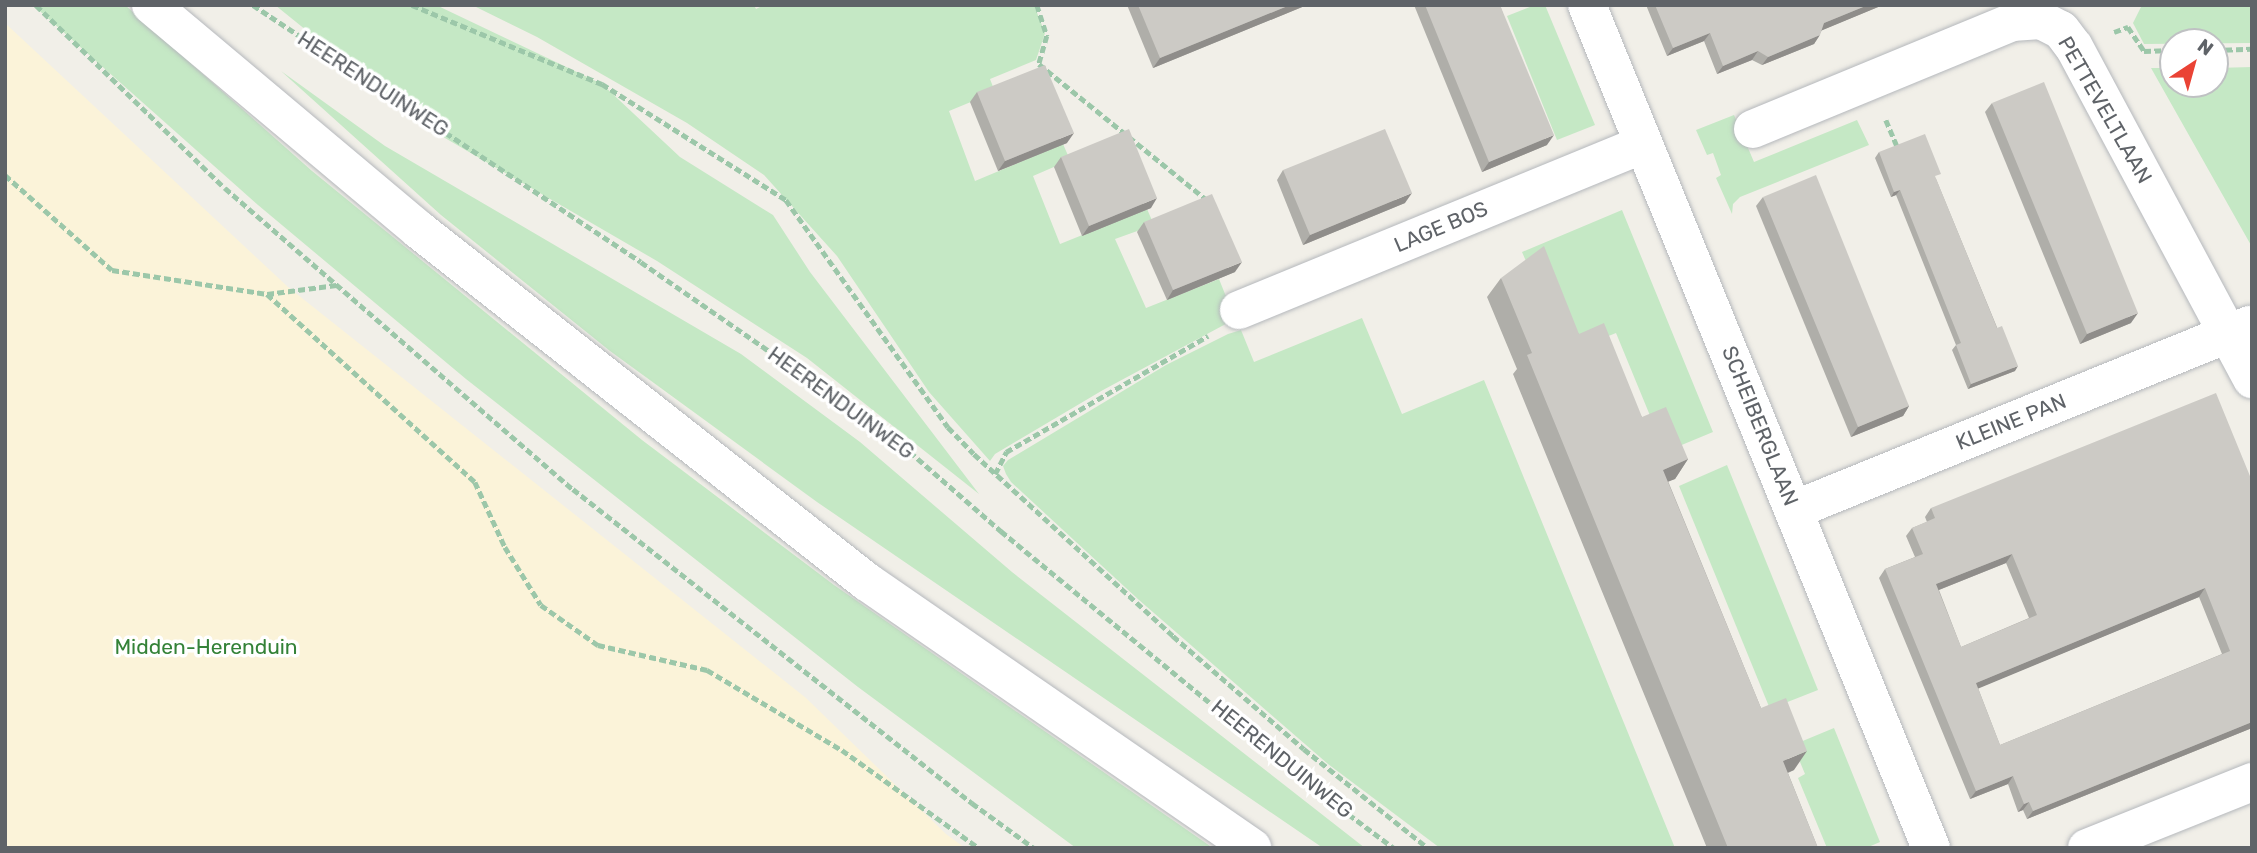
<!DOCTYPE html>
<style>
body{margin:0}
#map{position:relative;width:2257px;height:853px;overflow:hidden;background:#f1efe8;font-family:Rubik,sans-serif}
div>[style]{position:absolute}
.green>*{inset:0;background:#c5e8c5}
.sand>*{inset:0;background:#fbf3d9}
.path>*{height:4.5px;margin-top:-2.25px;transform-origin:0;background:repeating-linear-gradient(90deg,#9cc7a9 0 7px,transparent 0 10.5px)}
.roads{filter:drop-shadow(0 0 2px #b5b8bc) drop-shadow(0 0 2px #b5b8bc)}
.minor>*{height:38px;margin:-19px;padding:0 19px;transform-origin:19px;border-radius:19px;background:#fff}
.tertiary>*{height:38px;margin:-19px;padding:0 19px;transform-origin:19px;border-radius:19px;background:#fff}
.wall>*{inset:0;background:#afaea9}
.shaded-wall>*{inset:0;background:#8f8d8a}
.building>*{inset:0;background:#cccac5}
span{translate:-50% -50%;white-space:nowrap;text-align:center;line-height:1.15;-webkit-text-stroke:7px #fff;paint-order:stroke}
.street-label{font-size:21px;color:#5f6368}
.park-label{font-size:21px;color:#348238}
.frame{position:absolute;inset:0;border:7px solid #5f6368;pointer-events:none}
.north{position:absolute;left:2159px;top:28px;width:70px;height:70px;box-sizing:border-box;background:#fff;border:2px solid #bfc1c3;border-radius:50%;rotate:36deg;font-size:19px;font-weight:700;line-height:28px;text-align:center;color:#5f6368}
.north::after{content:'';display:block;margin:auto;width:24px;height:32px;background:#ea4335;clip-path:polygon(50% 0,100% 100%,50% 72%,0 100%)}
</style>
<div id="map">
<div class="green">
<i style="clip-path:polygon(33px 5px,125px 5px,312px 171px,642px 440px,834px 585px,1213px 848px,1076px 848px,858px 687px,466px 379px,258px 205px)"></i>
<i style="clip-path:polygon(275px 5px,436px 5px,602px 84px,680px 157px,773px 215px,810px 272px,979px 494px,807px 358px,657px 261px,426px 127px)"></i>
<i style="clip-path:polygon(472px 5px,754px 5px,756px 9px,764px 5px,1034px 5px,1045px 33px,1036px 60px,990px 79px,995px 92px,949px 111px,975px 181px,1063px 144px,1070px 160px,1033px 176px,1060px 244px,1147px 209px,1154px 225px,1115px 239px,1146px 308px,1219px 279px,1235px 319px,1103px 390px,995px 454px,990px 461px,929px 392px,837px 256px,764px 175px,687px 123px,537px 37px)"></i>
<i style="clip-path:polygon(1535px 5px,1545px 5px,1595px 125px,1557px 140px,1507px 16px)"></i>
<i style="clip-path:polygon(2142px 5px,2252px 5px,2252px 43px,2144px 44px,2133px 23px)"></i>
<i style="clip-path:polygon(2252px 67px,2252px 247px,2151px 68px,2173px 68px,2173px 84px,2215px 84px,2215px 68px)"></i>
<i style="clip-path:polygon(281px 71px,385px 146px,741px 354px,860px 442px,1012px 572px,1365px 848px,1323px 848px,817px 502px,610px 351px,441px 215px)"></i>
<i style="clip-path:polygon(1734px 115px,1754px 162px,1857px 120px,1869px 145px,1740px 197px,1733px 204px,1732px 214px,1716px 178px,1721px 175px,1713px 153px,1707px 155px,1696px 130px)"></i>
<i style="clip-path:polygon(1622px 210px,1713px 432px,1672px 449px,1651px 418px,1616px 333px,1566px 353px,1522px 252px)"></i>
<i style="clip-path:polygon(1362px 318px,1402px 414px,1484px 380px,1675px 848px,1440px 848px,1328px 764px,1139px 600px,1011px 482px,1006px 474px,1003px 466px,1008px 460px,1166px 365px,1228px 334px,1241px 330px,1254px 362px)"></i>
<i style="clip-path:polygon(1727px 465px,1818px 690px,1770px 709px,1679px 486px)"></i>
<i style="clip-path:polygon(1834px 728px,1880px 842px,1866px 848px,1827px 848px,1798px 778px,1805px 774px,1793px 745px)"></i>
</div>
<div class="sand">
<i style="clip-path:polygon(5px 23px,288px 287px,806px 698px,946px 834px,965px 848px,5px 848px)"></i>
</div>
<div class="path">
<i style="left:36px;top:5px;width:263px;rotate:44.1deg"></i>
<i style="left:225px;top:188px;width:460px;rotate:40.9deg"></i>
<i style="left:573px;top:489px;width:508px;rotate:38.2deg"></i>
<i style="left:972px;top:803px;width:77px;rotate:36deg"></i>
<i style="left:253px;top:5px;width:465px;rotate:33.5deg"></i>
<i style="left:641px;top:262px;width:308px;rotate:34.8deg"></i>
<i style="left:894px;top:438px;width:142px;rotate:41deg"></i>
<i style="left:1001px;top:531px;width:406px;rotate:39.4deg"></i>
<i style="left:1315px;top:789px;width:99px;rotate:36.8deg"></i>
<i style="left:412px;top:5px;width:206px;rotate:22.6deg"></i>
<i style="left:602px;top:84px;width:218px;rotate:32.2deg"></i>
<i style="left:786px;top:200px;width:279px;rotate:54.5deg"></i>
<i style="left:948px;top:427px;width:37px;rotate:46deg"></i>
<i style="left:974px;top:454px;width:270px;rotate:42.4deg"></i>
<i style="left:1173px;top:636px;width:173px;rotate:40.8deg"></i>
<i style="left:1304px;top:749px;width:159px;rotate:38.6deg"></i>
<i style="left:1037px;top:5px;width:33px;rotate:72deg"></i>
<i style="left:1047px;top:36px;width:29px;rotate:106deg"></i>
<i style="left:1039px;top:64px;width:216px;rotate:39deg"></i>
<i style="left:2114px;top:32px;width:15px;rotate:-20deg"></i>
<i style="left:2128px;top:27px;width:29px;rotate:56deg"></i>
<i style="left:2144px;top:51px;width:29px;rotate:-2deg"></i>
<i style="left:2215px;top:50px;width:37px;rotate:-2deg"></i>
<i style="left:1886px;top:120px;width:34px;rotate:67deg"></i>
<i style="left:5px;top:175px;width:143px;rotate:41.6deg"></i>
<i style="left:112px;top:270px;width:157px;rotate:8.8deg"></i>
<i style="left:267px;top:294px;width:70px;rotate:-7.4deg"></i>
<i style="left:267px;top:294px;width:280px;rotate:42.1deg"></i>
<i style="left:475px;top:482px;width:72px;rotate:65.2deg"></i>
<i style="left:505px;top:547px;width:68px;rotate:58.2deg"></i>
<i style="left:541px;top:605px;width:70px;rotate:35.1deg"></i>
<i style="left:598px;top:645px;width:112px;rotate:12.9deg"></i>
<i style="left:707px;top:670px;width:157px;rotate:30.7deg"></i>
<i style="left:842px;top:750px;width:168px;rotate:35.6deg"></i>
<i style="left:995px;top:474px;width:25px;rotate:-63deg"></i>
<i style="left:1006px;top:452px;width:233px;rotate:-29.9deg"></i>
</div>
<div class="roads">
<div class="minor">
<i style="left:1753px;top:129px;width:280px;rotate:-22.4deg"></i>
<i style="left:2012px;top:22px;width:29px;rotate:-4deg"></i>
<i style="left:2041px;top:20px;width:22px;rotate:27deg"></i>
<i style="left:2061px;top:30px;width:21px;rotate:53deg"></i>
<i style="left:2074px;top:47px;width:377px;rotate:61.8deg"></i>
<i style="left:1239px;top:310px;width:437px;rotate:-22.3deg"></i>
<i style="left:1794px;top:510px;width:492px;rotate:-22.1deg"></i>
<i style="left:2087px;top:848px;width:178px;rotate:-21.8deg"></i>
</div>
<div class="tertiary">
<i style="left:151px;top:5px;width:350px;rotate:40deg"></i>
<i style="left:419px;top:230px;width:570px;rotate:38.16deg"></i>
<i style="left:867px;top:582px;width:468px;rotate:34.6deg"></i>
<i style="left:1587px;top:5px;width:910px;rotate:67.8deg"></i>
</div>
</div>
<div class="wall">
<i style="clip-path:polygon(1127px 5px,1307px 5px,1153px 68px)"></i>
<i style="clip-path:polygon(1414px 5px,1500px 5px,1547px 145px,1482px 172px)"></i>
<i style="clip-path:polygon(1646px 5px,1883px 5px,1822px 30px,1814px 44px,1762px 65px,1752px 60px,1717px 74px,1704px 41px,1667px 56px)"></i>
<i style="clip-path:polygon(977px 92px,1067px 143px,998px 171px,970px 102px)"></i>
<i style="clip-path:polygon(1992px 103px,2131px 323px,2080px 344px,1985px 112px)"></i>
<i style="clip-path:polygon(1879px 152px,1936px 179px,2015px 371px,1968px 389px,1952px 350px,1956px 345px,1896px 195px,1891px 197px,1875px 158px)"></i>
<i style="clip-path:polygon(1061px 157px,1151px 208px,1082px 236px,1054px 167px)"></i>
<i style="clip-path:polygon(1283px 170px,1405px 203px,1303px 245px,1277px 180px)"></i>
<i style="clip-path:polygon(1763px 197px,1909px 406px,1903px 416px,1851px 437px,1756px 206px)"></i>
<i style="clip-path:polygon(1144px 222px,1235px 272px,1167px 300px,1137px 232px)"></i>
<i style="clip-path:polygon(1501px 278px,1579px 334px,1642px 417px,1688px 459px,1675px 479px,1668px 481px,1761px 708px,1794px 770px,1788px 773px,1818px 848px,1707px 848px,1513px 374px,1517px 369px,1487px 297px)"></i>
<i style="clip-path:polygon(evenodd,2252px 481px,2252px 728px,2027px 819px,2023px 810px,2018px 812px,2008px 784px,1970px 799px,1879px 578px,1885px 569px,1915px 557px,1906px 536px,1912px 528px,1927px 522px,1925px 517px,1931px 508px,2252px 481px,2006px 563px,2029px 618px,1961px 647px,1939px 590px,2006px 563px,2252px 481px,2199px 597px,2222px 654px,2000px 745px,1978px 688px,2199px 597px)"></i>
</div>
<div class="shaded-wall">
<i style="clip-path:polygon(1290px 5px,1307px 5px,1153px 68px,1160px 58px)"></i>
<i style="clip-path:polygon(1868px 5px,1883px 5px,1818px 32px,1824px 23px)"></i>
<i style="clip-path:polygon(1710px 33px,1704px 41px,1667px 56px,1673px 48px)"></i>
<i style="clip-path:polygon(1820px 35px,1814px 44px,1762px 65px,1768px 57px)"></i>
<i style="clip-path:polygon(1758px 51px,1752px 60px,1717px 74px,1723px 66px)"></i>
<i style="clip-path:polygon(1074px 133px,1067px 143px,998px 171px,1005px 161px)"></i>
<i style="clip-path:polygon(1554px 135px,1547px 145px,1482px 172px,1489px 162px)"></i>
<i style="clip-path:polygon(1900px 190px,1896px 195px,1891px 197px,1894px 192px)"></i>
<i style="clip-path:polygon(1412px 193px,1405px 203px,1303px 245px,1310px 235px)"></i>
<i style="clip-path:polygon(1157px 198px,1151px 208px,1082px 236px,1089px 226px)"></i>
<i style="clip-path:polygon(1242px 262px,1235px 272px,1167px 300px,1173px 290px)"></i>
<i style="clip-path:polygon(2138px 313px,2131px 323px,2080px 344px,2087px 334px)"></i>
<i style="clip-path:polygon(2018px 366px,2015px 371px,1968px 389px,1971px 384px)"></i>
<i style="clip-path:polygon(1909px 406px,1903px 416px,1851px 437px,1858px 427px)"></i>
<i style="clip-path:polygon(1688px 459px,1675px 479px,1650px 489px,1663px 470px)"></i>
<i style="clip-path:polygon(2012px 554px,2006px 563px,1931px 593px,1936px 584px)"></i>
<i style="clip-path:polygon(2205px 588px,2199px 597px,1970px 692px,1976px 683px)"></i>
<i style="clip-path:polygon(2252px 722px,2252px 728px,2027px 819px,2033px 811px)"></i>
<i style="clip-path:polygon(1807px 751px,1794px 770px,1769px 780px,1783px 761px)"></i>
<i style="clip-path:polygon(2013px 776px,2008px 784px,1970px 799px,1976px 791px)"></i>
<i style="clip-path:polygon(2029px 802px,2023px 810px,2018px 812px,2024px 804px)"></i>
</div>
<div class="building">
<i style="clip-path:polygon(1138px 5px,1290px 5px,1160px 58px)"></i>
<i style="clip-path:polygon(1425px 5px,1500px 5px,1554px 135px,1489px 162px)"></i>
<i style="clip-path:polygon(1655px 5px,1868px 5px,1824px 23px,1820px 35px,1768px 57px,1758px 51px,1723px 66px,1710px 33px,1673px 48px)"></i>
<i style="clip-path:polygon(1045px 65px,1074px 133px,1005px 161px,977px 92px)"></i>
<i style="clip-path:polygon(2044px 82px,2138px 313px,2087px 334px,1992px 103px)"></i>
<i style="clip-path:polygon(1129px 129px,1157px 198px,1089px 226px,1061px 157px)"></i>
<i style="clip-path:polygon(1385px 129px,1412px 193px,1310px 235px,1283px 170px)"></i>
<i style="clip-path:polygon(1925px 134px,1941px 174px,1935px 176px,1997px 328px,2002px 326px,2018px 366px,1971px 384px,1956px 345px,1961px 343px,1931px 268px,1900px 190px,1894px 192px,1879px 152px)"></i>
<i style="clip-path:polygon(1816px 175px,1909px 406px,1858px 427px,1763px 197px)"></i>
<i style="clip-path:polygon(1212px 194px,1242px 262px,1173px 290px,1144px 222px)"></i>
<i style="clip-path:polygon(1544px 246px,1579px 334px,1604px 323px,1642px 417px,1666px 407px,1688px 459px,1663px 470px,1761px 708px,1786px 698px,1807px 751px,1783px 761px,1818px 848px,1728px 848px,1527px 355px,1532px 353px,1501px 278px)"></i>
<i style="clip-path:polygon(evenodd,2216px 393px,2252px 481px,2252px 722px,2033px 811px,2029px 802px,2024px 804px,2013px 776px,1976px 791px,1885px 569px,1923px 554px,1912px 528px,1935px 518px,1931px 508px,2216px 393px,2012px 554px,2037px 615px,1961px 647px,1936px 584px,2012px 554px,2216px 393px,2205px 588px,2230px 651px,2000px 745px,1976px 683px,2205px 588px)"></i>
</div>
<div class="street-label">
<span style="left:373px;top:84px;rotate:33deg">HEERENDUINWEG</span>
<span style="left:2105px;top:110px;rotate:60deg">PETTEVELTLAAN</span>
<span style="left:1441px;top:227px;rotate:-23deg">LAGE BOS</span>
<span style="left:841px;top:403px;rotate:36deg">HEERENDUINWEG</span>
<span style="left:2011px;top:422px;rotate:-22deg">KLEINE PAN</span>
<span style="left:1760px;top:426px;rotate:68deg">SCHEIBERGLAAN</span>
<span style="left:1282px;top:759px;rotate:39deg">HEERENDUINWEG</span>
</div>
<div class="park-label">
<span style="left:206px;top:647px">Midden-Herenduin</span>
</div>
<div class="frame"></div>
<div class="north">N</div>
</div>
